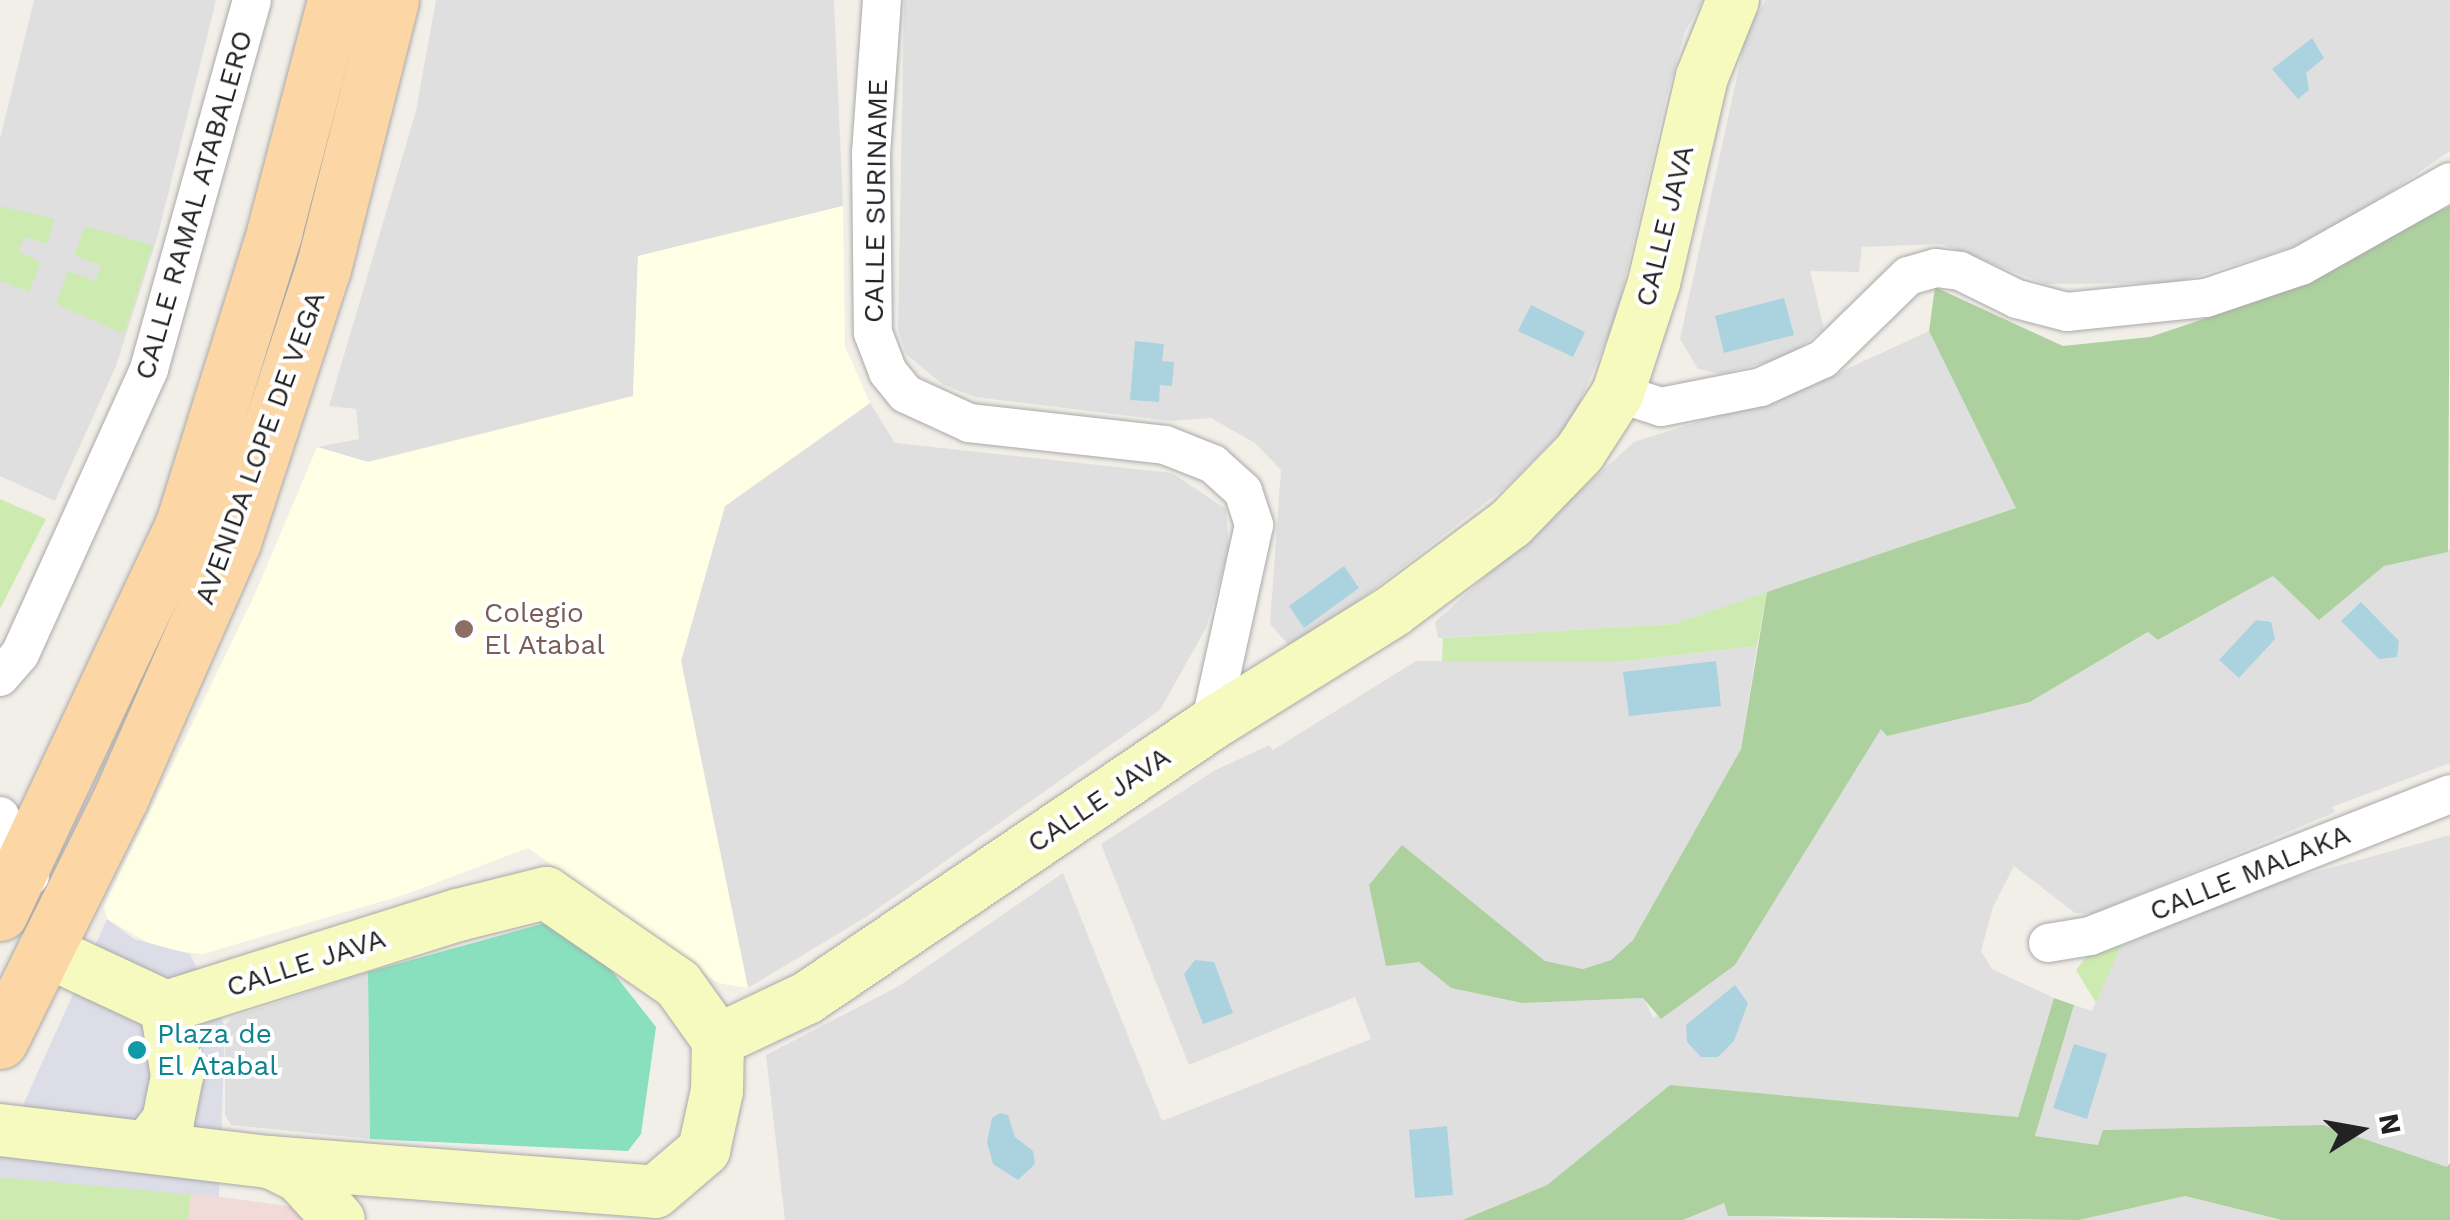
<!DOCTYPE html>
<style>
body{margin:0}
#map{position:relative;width:2450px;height:1220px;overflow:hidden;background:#f2efe9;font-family:"Work Sans",sans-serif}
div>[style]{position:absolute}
.residential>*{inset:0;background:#e0dfdf}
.commercial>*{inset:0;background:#f2dad9}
.education>*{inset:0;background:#ffffe5}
.grass>*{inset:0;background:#cdebb0}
.forest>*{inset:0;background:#add19e}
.pitch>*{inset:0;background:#88e0be}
.plaza>*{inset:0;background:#dddde8}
.water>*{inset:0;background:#aad3df}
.roads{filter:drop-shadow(0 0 2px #a9a9a9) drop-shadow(0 0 2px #a9a9a9)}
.street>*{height:38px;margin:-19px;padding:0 19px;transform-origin:19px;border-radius:19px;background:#fff}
.secondary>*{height:52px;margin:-26px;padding:0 26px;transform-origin:26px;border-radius:26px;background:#f7fabf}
.primary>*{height:55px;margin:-27.5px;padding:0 27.5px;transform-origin:27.5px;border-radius:27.5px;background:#fcd6a4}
.dots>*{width:28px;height:28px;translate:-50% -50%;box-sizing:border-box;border:5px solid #fff;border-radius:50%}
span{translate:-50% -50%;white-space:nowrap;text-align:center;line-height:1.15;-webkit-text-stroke:8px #fff;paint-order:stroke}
.street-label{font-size:28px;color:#222}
.education-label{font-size:28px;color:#785e54}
.left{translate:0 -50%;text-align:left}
.culture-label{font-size:28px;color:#0d838f}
.north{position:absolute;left:2310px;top:1080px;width:100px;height:100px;-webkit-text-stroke:8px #fff;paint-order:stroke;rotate:79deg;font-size:28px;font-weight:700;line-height:40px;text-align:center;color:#222}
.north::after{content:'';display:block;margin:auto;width:35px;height:45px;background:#222;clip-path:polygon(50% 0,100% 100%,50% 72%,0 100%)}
</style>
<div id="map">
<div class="residential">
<i style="clip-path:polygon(34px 0,216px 0,158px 235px,116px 366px,55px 501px,0 476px,0 139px)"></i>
<i style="clip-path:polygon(436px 0,834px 0,843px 206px,638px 256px,633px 396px,368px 462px,317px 447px,359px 439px,356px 409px,329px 406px,416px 111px)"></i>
<i style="clip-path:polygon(904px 0,1703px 0,1685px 32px,1666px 98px,1616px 318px,1571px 422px,1507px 486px,1294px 651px,1270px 624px,1281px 470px,1255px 443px,1211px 418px,1171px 421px,975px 397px,942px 384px,906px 354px,898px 329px)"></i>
<i style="clip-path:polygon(1766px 0,2450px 0,2450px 151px,2368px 207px,2293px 247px,2174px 283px,2046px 284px,1941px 244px,1862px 247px,1859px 272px,1810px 271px,1824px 329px,1787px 357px,1720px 374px,1698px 369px,1680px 339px,1747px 30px)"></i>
<i style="clip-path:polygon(1929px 331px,2017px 508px,1673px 624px,1438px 638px,1435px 622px,1634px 442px,1810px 386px)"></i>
<i style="clip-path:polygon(870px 403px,895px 443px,1172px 473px,1226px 509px,1229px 550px,1206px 628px,1160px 710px,866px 917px,748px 988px,681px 661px,725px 506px)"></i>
<i style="clip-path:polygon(2450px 549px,2450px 763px,2332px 807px,2335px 812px,2093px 914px,2075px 913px,2014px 866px,1993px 907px,1981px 951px,1992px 969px,2054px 998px,2018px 1117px,1670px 1085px,1547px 1185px,1462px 1220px,785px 1220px,766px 1055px,899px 986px,1063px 873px,1162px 1121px,1371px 1039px,1355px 997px,1189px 1065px,1101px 844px,1214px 771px,1269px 745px,1273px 750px,1416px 661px,1617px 662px,1757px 646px,1741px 749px,1633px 940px,1611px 960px,1583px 969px,1545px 961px,1403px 846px,1419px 962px,1451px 988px,1522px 1003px,1644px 998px,1653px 1018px,1735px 965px,1881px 728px,2030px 702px,2149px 632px,2159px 640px,2273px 576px,2319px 619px,2384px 566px)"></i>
<i style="clip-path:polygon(2450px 835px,2448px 1168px,2323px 1125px,2104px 1130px,2099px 1145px,2035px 1136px,2074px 1005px,2092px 1011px,2121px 946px,2279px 882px)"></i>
<i style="clip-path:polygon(368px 972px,370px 1139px,231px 1125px,225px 1115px,225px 1026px,231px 1018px)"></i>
<i style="clip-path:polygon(2185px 1196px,2282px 1220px,2079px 1220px)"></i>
<i style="clip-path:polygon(1724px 1203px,1729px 1216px,1827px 1220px,1683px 1220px)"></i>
</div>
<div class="commercial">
<i style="clip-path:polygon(0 1177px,191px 1193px,294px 1207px,319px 1220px,0 1220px)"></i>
</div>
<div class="education">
<i style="clip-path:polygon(843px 206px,845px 346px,870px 403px,725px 506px,681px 661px,748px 988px,718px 983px,528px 848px,407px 894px,203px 954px,159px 949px,107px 919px,104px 906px,254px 596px,317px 447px,368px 462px,633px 396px,638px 256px)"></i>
</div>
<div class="grass">
<i style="clip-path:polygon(0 206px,55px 219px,47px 244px,25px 237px,18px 251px,41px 262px,29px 292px,0 281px)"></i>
<i style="clip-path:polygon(85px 226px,153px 245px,124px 334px,56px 304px,68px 271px,95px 281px,101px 266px,74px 255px)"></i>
<i style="clip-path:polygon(0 499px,46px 519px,0 609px)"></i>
<i style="clip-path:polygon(1767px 592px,1757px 646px,1617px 662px,1442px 662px,1443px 638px,1673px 624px)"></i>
<i style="clip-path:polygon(2113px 943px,2121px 946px,2096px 1003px,2076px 970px,2091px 951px)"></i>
<i style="clip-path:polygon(0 1177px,191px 1193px,188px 1220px,0 1220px)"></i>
</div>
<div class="forest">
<i style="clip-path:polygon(2450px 206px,2448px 552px,2384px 566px,2319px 620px,2273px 576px,2158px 640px,2148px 632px,2030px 702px,1887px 736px,1881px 729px,1735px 965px,1661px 1019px,1643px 998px,1522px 1003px,1451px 988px,1419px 962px,1386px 966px,1369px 885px,1402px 845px,1545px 961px,1583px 969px,1611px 960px,1633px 940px,1741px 749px,1767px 592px,2016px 508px,1929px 331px,1935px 287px,2063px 346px,2150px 337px,2245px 305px)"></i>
<i style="clip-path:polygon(2054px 998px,2074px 1005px,2035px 1136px,2098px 1145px,2103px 1130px,2323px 1125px,2447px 1167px,2450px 1163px,2450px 1220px,2282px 1220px,2185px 1196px,2079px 1220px,1728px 1216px,1724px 1203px,1683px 1220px,1462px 1220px,1547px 1185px,1670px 1085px,2018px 1117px)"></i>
</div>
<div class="pitch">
<i style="clip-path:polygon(549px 922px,608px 966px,656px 1027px,641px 1134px,628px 1151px,370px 1139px,368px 972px)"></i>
</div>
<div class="plaza">
<i style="clip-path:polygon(107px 919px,134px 939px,190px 954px,225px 1026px,219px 1197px,0 1177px,0 1156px)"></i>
</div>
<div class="water">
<i style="clip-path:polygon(2312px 38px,2324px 58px,2306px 73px,2309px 90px,2298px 99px,2272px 69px)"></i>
<i style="clip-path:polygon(1784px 298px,1794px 335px,1724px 353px,1715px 316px)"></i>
<i style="clip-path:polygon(1531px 305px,1585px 332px,1573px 357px,1518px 331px)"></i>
<i style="clip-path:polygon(1135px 341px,1164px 344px,1162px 361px,1174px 362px,1172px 386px,1160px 385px,1159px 402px,1130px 400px)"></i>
<i style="clip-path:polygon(1344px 566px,1359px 588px,1304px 628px,1289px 606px)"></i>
<i style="clip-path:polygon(2361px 602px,2399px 641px,2397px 657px,2379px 659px,2341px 621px)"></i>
<i style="clip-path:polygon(2256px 620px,2271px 622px,2275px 639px,2239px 678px,2219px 660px)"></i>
<i style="clip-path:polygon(1716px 661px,1721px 706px,1629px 716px,1623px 672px)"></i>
<i style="clip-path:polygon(1195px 960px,1214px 962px,1233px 1013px,1203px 1024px,1184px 974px)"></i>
<i style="clip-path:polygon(1735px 985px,1748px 1003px,1734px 1041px,1718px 1057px,1701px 1057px,1687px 1042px,1686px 1025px)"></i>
<i style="clip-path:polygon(2074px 1044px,2107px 1054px,2087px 1119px,2053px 1108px)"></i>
<i style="clip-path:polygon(1000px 1113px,1008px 1115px,1015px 1137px,1033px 1151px,1035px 1164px,1018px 1180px,993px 1164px,987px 1142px,992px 1118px)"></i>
<i style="clip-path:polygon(1447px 1126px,1453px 1195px,1415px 1198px,1409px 1130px)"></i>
</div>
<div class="roads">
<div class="street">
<i style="left:882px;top:0;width:152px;rotate:94.1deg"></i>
<i style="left:871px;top:152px;width:181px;rotate:89.4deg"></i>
<i style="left:873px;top:333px;width:42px;rotate:69deg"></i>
<i style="left:888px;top:372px;width:28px;rotate:51deg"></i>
<i style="left:906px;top:394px;width:69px;rotate:24.7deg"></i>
<i style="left:969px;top:423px;width:197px;rotate:6.4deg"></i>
<i style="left:1165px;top:445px;width:52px;rotate:21.6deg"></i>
<i style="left:1213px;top:464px;width:40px;rotate:42deg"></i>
<i style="left:1243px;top:491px;width:36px;rotate:72deg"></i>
<i style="left:1254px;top:525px;width:205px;rotate:102.4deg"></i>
<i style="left:1618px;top:393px;width:45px;rotate:18deg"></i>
<i style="left:1661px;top:407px;width:102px;rotate:-11.3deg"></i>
<i style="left:1761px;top:387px;width:68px;rotate:-24.3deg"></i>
<i style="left:1823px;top:359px;width:119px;rotate:-44.3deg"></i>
<i style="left:1908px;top:276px;width:29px;rotate:-16deg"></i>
<i style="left:1936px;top:268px;width:24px;rotate:7deg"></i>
<i style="left:1960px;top:271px;width:64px;rotate:26.2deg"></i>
<i style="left:2017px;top:299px;width:52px;rotate:14.6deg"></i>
<i style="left:2067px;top:312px;width:140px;rotate:-5.8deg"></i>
<i style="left:2206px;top:298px;width:100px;rotate:-18.6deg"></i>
<i style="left:2301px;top:266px;width:171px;rotate:-29.4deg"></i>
<i style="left:0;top:677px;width:30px;rotate:-49deg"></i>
<i style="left:20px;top:654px;width:313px;rotate:-65.6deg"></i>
<i style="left:149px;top:369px;width:383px;rotate:-74.4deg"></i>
<i style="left:0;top:816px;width:67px;rotate:63.4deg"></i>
<i style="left:2048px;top:943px;width:43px;rotate:-9.5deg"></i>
<i style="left:2090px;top:936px;width:387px;rotate:-21.5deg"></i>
</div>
<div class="secondary">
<i style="left:44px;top:950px;width:135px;rotate:25deg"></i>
<i style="left:166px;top:1007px;width:70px;rotate:80.9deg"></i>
<i style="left:177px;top:1076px;width:46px;rotate:101.3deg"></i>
<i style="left:168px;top:1121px;width:29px;rotate:128deg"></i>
<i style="left:166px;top:1007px;width:306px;rotate:-17.5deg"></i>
<i style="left:458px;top:915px;width:91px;rotate:-14deg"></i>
<i style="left:546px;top:893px;width:160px;rotate:34.6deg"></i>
<i style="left:678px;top:984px;width:69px;rotate:54.5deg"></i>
<i style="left:718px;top:1040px;width:98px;rotate:-25.3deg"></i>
<i style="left:807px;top:998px;width:487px;rotate:-34.1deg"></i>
<i style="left:1210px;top:725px;width:216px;rotate:-31.9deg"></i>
<i style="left:1393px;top:611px;width:147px;rotate:-36.7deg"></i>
<i style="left:1511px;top:523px;width:99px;rotate:-45.8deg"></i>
<i style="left:1580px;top:452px;width:70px;rotate:-57.2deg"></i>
<i style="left:1618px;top:393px;width:116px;rotate:-71.9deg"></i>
<i style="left:1654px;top:283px;width:212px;rotate:-76.9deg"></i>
<i style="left:1702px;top:77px;width:83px;rotate:-68.1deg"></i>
<i style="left:0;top:1130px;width:270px;rotate:6.8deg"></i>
<i style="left:268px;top:1162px;width:388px;rotate:4.4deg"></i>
<i style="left:655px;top:1192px;width:65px;rotate:-40.6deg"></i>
<i style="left:704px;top:1150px;width:60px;rotate:-77.6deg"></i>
<i style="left:717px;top:1091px;width:51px;rotate:-88.9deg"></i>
<i style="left:270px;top:1162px;width:32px;rotate:26deg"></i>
<i style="left:299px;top:1176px;width:59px;rotate:47.7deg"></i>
</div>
<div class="primary">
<i style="left:0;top:913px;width:430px;rotate:-64.8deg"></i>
<i style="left:183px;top:524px;width:305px;rotate:-72.6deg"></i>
<i style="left:274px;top:233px;width:241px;rotate:-75.3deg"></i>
<i style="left:0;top:1041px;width:272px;rotate:-63.6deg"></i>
<i style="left:121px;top:797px;width:279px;rotate:-66.3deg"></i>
<i style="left:233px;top:542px;width:287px;rotate:-71.8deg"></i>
<i style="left:323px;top:269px;width:277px;rotate:-75.8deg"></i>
</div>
</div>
<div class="dots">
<i style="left:464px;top:629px;background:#8d6e63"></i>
<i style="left:137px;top:1050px;background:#0f9aa8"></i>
</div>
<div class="street-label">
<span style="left:876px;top:201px;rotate:-89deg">CALLE SURINAME</span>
<span style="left:194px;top:205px;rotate:-74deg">CALLE RAMAL ATABALERO</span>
<span style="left:1665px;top:226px;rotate:-76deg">CALLE JAVA</span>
<span style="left:260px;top:448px;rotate:-70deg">AVENIDA LOPE DE VEGA</span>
<span style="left:1099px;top:800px;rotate:-34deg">CALLE JAVA</span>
<span style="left:2250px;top:873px;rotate:-22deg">CALLE MALAKA</span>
<span style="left:306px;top:963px;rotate:-18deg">CALLE JAVA</span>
</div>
<div class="education-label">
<span class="left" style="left:484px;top:629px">Colegio<br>El Atabal</span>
</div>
<div class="culture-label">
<span class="left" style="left:157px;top:1050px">Plaza de<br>El Atabal</span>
</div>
<div class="north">N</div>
</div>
